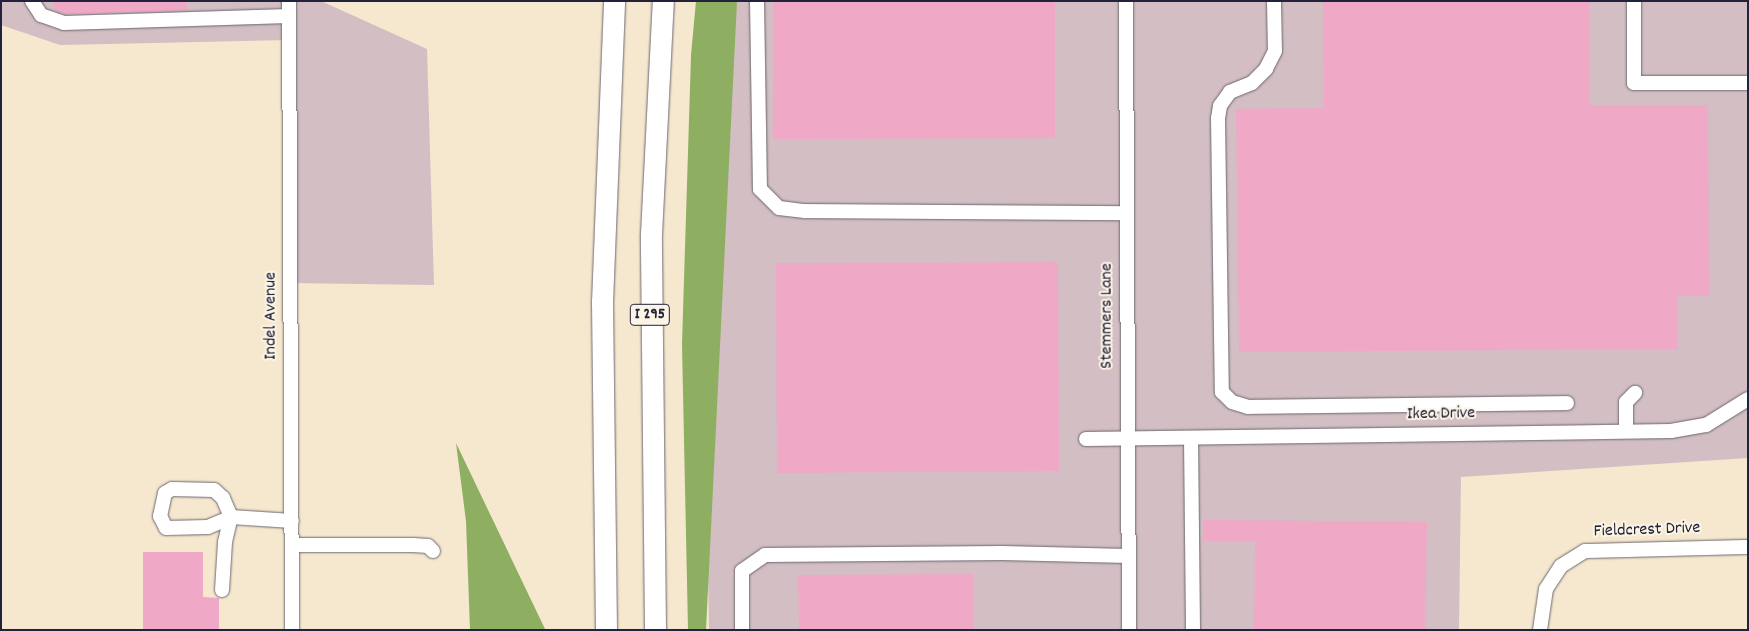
<!DOCTYPE html>
<style>
body{margin:0}
#map{position:relative;width:1749px;height:631px;overflow:hidden;background:#f6e8cf;font-family:Dekko,sans-serif}
div>[style]{position:absolute}
.industrial>*{inset:0;background:#d2bec3}
.forest>*{inset:0;background:#8eaf62}
.building>*{inset:0;background:#efa8c6}
.roads{filter:drop-shadow(0 0 1px #6c676f) drop-shadow(0 0 1px #6c676f)}
.minor>*{height:14px;margin:-7px;padding:0 7px;transform-origin:7px;border-radius:7px;background:#fff}
.highway>*{height:21px;margin:-10.5px;padding:0 10.5px;transform-origin:10.5px;border-radius:10.5px;background:#fff}
span{translate:-50% -50%;white-space:nowrap;text-align:center;line-height:1.15;-webkit-text-stroke:4px #fcf5e5;paint-order:stroke}
.shield-label span{padding:1px 4px;background:#fcf5e5;border:1px solid;border-radius:4px;-webkit-text-stroke-width:0}
.shield-label{font-size:16px;color:#22223b;font-weight:700}
.street-label{font-size:18px;color:#22223b}
.frame{position:absolute;inset:0;border:2px solid #22223b;pointer-events:none}
</style>
<div id="map">
<div class="industrial">
<i style="clip-path:polygon(1px 1px,321px 1px,427px 49px,434px 285px,286px 283px,288px 40px,60px 45px,1px 25px)"></i>
<i style="clip-path:polygon(723px 1px,1748px 1px,1748px 458px,1461px 477px,1459px 630px,709px 630px,701px 163px)"></i>
</div>
<div class="forest">
<i style="clip-path:polygon(696px 1px,737px 1px,706px 630px,688px 630px,682px 344px,691px 55px)"></i>
<i style="clip-path:polygon(456px 443px,545px 629px,545px 630px,470px 630px,466px 521px)"></i>
</div>
<div class="building">
<i style="clip-path:polygon(54px 1px,187px 1px,187px 10px,65px 14px,54px 10px)"></i>
<i style="clip-path:polygon(773px 1px,1055px 1px,1055px 138px,773px 139px)"></i>
<i style="clip-path:polygon(1323px 1px,1589px 1px,1590px 105px,1708px 105px,1709px 295px,1678px 296px,1678px 349px,1239px 352px,1236px 109px,1324px 108px)"></i>
<i style="clip-path:polygon(1058px 262px,1059px 471px,777px 473px,776px 263px)"></i>
<i style="clip-path:polygon(1203px 520px,1427px 522px,1425px 630px,1254px 630px,1255px 541px,1203px 541px)"></i>
<i style="clip-path:polygon(143px 552px,203px 552px,203px 597px,219px 598px,219px 630px,143px 630px)"></i>
<i style="clip-path:polygon(973px 574px,974px 630px,799px 630px,798px 575px)"></i>
</div>
<div class="roads">
<div class="minor">
<i style="left:32px;top:1px;width:17px;rotate:57deg"></i>
<i style="left:41px;top:15px;width:24px;rotate:19deg"></i>
<i style="left:64px;top:23px;width:225px;rotate:-1.8deg"></i>
<i style="left:289px;top:1px;width:629px;rotate:89.73deg"></i>
<i style="left:757px;top:1px;width:188px;rotate:89.1deg"></i>
<i style="left:760px;top:189px;width:27px;rotate:45deg"></i>
<i style="left:779px;top:208px;width:26px;rotate:7deg"></i>
<i style="left:805px;top:211px;width:321px;rotate:0.4deg"></i>
<i style="left:1126px;top:1px;width:629px;rotate:89.73deg"></i>
<i style="left:1274px;top:1px;width:50px;rotate:88.9deg"></i>
<i style="left:1275px;top:51px;width:20px;rotate:117deg"></i>
<i style="left:1266px;top:69px;width:20px;rotate:135deg"></i>
<i style="left:1252px;top:83px;width:24px;rotate:158deg"></i>
<i style="left:1230px;top:92px;width:17px;rotate:126deg"></i>
<i style="left:1220px;top:106px;width:12px;rotate:99deg"></i>
<i style="left:1218px;top:118px;width:274px;rotate:89.2deg"></i>
<i style="left:1222px;top:392px;width:14px;rotate:45deg"></i>
<i style="left:1232px;top:402px;width:17px;rotate:17deg"></i>
<i style="left:1248px;top:407px;width:319px;rotate:-0.7deg"></i>
<i style="left:1634px;top:1px;width:82px;rotate:90deg"></i>
<i style="left:1634px;top:83px;width:114px"></i>
<i style="left:1626px;top:431px;width:29px;rotate:-90deg"></i>
<i style="left:1626px;top:402px;width:13px;rotate:-45deg"></i>
<i style="left:1191px;top:438px;width:192px;rotate:89.4deg"></i>
<i style="left:1086px;top:439px;width:585px;rotate:-0.78deg"></i>
<i style="left:1671px;top:431px;width:36px;rotate:-10deg"></i>
<i style="left:1706px;top:425px;width:49px;rotate:-31.8deg"></i>
<i style="left:292px;top:545px;width:121px"></i>
<i style="left:413px;top:545px;width:15px;rotate:4deg"></i>
<i style="left:428px;top:546px;width:7px;rotate:45deg"></i>
<i style="left:222px;top:590px;width:48px;rotate:-86.4deg"></i>
<i style="left:225px;top:542px;width:26px;rotate:-77deg"></i>
<i style="left:231px;top:517px;width:21px;rotate:-113deg"></i>
<i style="left:223px;top:498px;width:12px;rotate:-138deg"></i>
<i style="left:214px;top:490px;width:42px;rotate:-178.6deg"></i>
<i style="left:172px;top:489px;width:8px;rotate:150deg"></i>
<i style="left:165px;top:493px;width:24px;rotate:102deg"></i>
<i style="left:160px;top:516px;width:13px;rotate:63deg"></i>
<i style="left:166px;top:528px;width:42px;rotate:-1.4deg"></i>
<i style="left:208px;top:527px;width:25px;rotate:-23deg"></i>
<i style="left:231px;top:517px;width:61px;rotate:3.8deg"></i>
<i style="left:742px;top:630px;width:59px;rotate:-90deg"></i>
<i style="left:742px;top:571px;width:28px;rotate:-35deg"></i>
<i style="left:765px;top:555px;width:237px;rotate:-0.5deg"></i>
<i style="left:1002px;top:553px;width:126px;rotate:1.4deg"></i>
<i style="left:1540px;top:630px;width:41px;rotate:-81.7deg"></i>
<i style="left:1546px;top:589px;width:27px;rotate:-57deg"></i>
<i style="left:1561px;top:566px;width:28px;rotate:-32deg"></i>
<i style="left:1585px;top:551px;width:163px;rotate:-1.4deg"></i>
</div>
<div class="highway">
<i style="left:606px;top:630px;width:328px;rotate:-90.7deg"></i>
<i style="left:602px;top:302px;width:301px;rotate:-87.7deg"></i>
<i style="left:655px;top:630px;width:396px;rotate:-90.6deg"></i>
<i style="left:651px;top:234px;width:233px;rotate:-87.1deg"></i>
</div>
</div>
<div class="shield-label">
<span style="left:650px;top:315px">I 295</span>
</div>
<div class="street-label">
<span style="left:272px;top:316px;rotate:-90deg">Indel Avenue</span>
<span style="left:1108px;top:316px;rotate:-90deg">Stemmers Lane</span>
<span style="left:1441px;top:415px;rotate:-1deg">Ikea Drive</span>
<span style="left:1647px;top:531px;rotate:-2deg">Fieldcrest Drive</span>
</div>
<div class="frame"></div>
</div>
